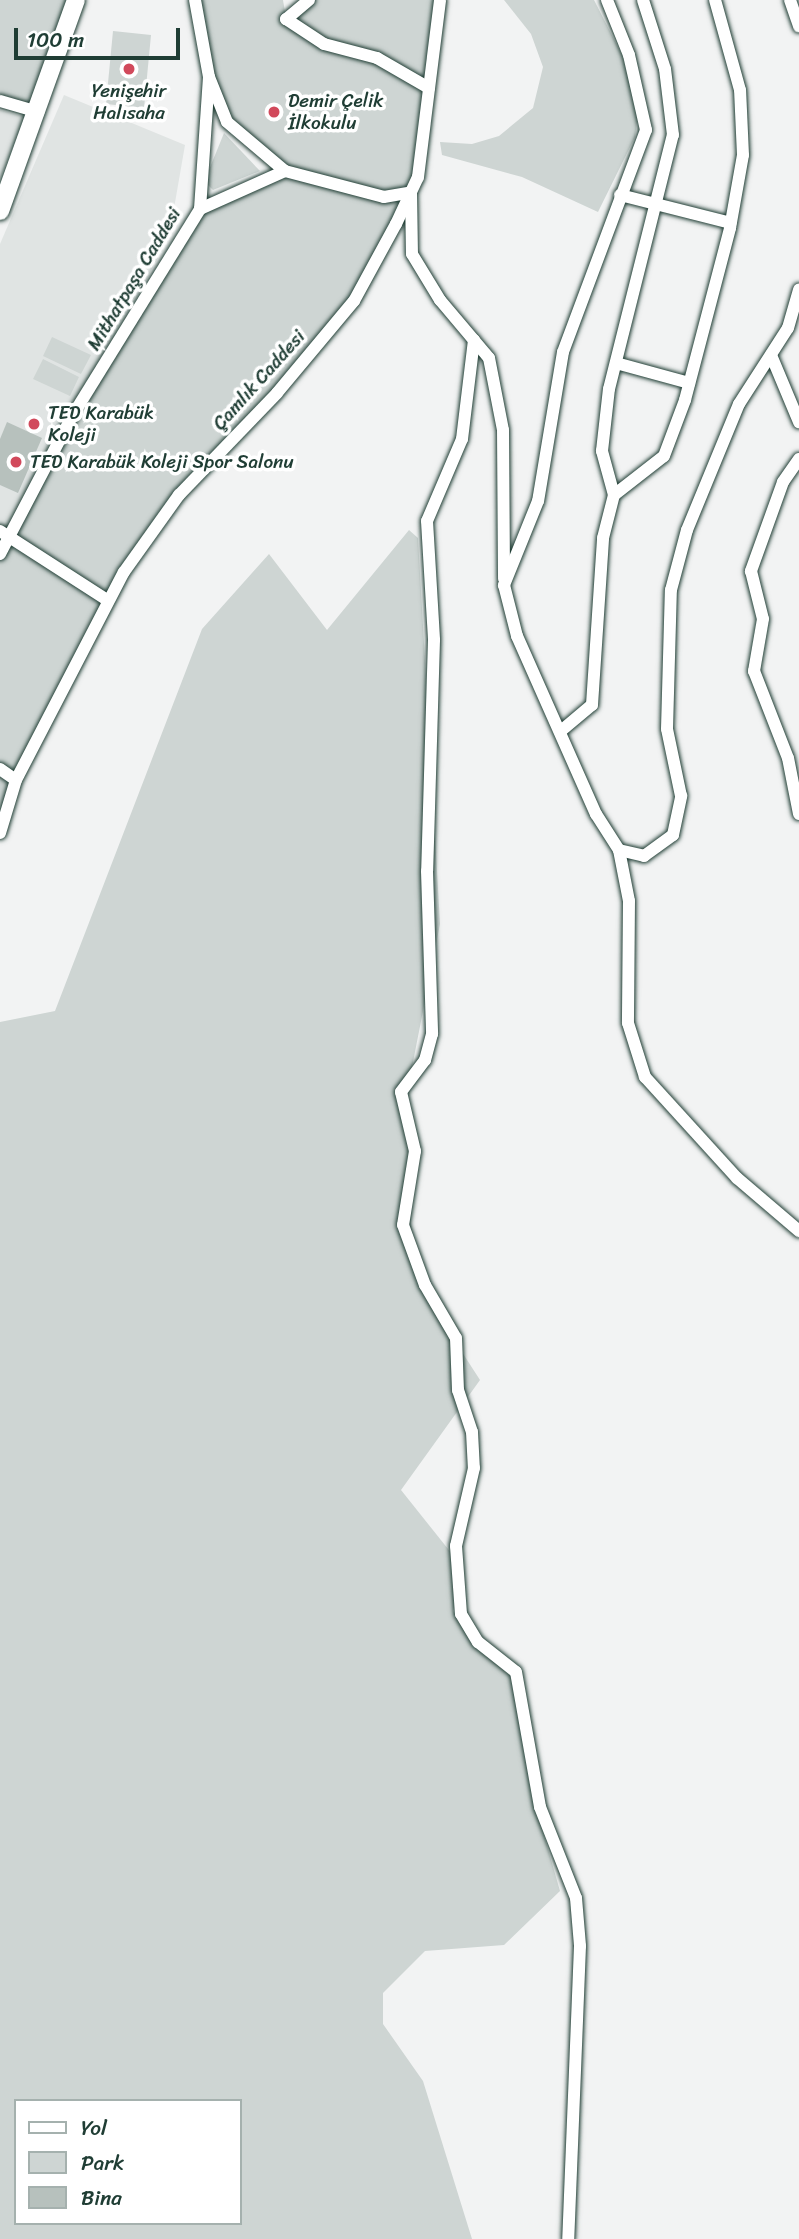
<!DOCTYPE html>
<meta charset="utf-8">
<style>
body{margin:0}
#map{position:relative;width:799px;height:2239px;overflow:hidden;background:#f2f3f3;font-family:Sriracha,sans-serif}
div>[style]{position:absolute}
.built>*{inset:0;background:#e0e4e3}
.green>*{inset:0;background:#ced5d3}
.building>*{inset:0;background:#b7c1bd}
.roads{filter:drop-shadow(0 0 2px #1f3d34) drop-shadow(0 0 2px #1f3d34)}
.street>*{height:12px;margin:-6px;padding:0 6px;transform-origin:6px;border-radius:6px;background:#fff}
.secondary>*{height:18px;margin:-9px;padding:0 9px;transform-origin:9px;border-radius:9px;background:#fff}
.dots>*{width:19px;height:19px;translate:-50% -50%;box-sizing:border-box;border:4px solid #fff;border-radius:50%}
span{translate:-50% -50%;white-space:nowrap;text-align:center;line-height:1.15;-webkit-text-stroke:7px #fff;paint-order:stroke}
.poi-label{font-size:19px;color:#1f3d34}
.left{translate:0 -50%;text-align:left}
.street-label{font-size:19px;color:#1f3d34}
.legend{position:absolute;left:14px;top:2099px;width:228px;height:126px;box-sizing:border-box;background:#fff;border:2px solid #a5b1ae;margin:0;padding:9px 12px;list-style:none;font-size:21px;color:#1f3d34}
.legend li{display:flex;align-items:center;gap:14px;height:35px}
.legend b{width:35px;border:2px solid #a5b1ae}
.scale{position:absolute;left:14px;top:28px;width:166px;height:32px;box-sizing:border-box;border:4px solid #1f3d34;border-top:0;padding-left:9px;font-size:21px;line-height:24px;white-space:nowrap;color:#1f3d34;-webkit-text-stroke:5px #fff;paint-order:stroke}
</style>
<div id="map">
<div class="built">
<i style="clip-path:polygon(64px 95px,185px 145px,169px 237px,9px 537px,0 531px,0 244px)"></i>
<i style="clip-path:polygon(0 110px,25px 117px,0 179px)"></i>
</div>
<div class="green">
<i style="clip-path:polygon(0 0,76px 0,38px 112px,0 101px)"></i>
<i style="clip-path:polygon(195px 0,283px 0,286px 18px,309px 0,440px 0,418px 177px,354px 301px,179px 495px,124px 572px,16px 780px,0 833px,0 531px,9px 537px,71px 418px,200px 209px,284px 171px,227px 122px,209px 77px)"></i>
<i style="clip-path:polygon(504px 0,594px 0,622px 55px,638px 114px,635px 137px,598px 212px,522px 177px,442px 155px,440px 142px,472px 144px,499px 136px,533px 108px,543px 67px,531px 34px)"></i>
<i style="clip-path:polygon(113px 31px,151px 35px,144px 108px,106px 104px)"></i>
<i style="clip-path:polygon(224px 133px,260px 171px,213px 190px,207px 184px,209px 170px)"></i>
<i style="clip-path:polygon(52px 337px,91px 355px,81px 374px,43px 356px)"></i>
<i style="clip-path:polygon(43px 359px,79px 377px,70px 396px,33px 379px)"></i>
<i style="clip-path:polygon(evenodd,409px 530px,418px 538px,440px 924px,404px 1108px,413px 1166px,411px 1223px,420px 1287px,480px 1380px,401px 1490px,464px 1569px,453px 1611px,479px 1648px,519px 1684px,529px 1783px,560px 1891px,504px 1945px,425px 1951px,383px 1993px,383px 2024px,423px 2081px,472px 2239px,0 2239px,0 1022px,55px 1011px,202px 629px,269px 554px,327px 630px,409px 530px,16px 2101px,240px 2101px,240px 2223px,16px 2223px,16px 2101px)"></i>
</div>
<div class="building">
<i style="clip-path:polygon(7px 422px,42px 438px,18px 493px,0 485px,0 439px)"></i>
</div>
<div class="roads">
<div class="street">
<i style="left:309px;top:0;width:30px;rotate:140deg"></i>
<i style="left:286px;top:19px;width:45px;rotate:33.3deg"></i>
<i style="left:324px;top:44px;width:55px;rotate:14.8deg"></i>
<i style="left:377px;top:58px;width:60px;rotate:30deg"></i>
<i style="left:607px;top:0;width:59px;rotate:68.2deg"></i>
<i style="left:629px;top:55px;width:77px;rotate:77.2deg"></i>
<i style="left:646px;top:130px;width:237px;rotate:110.5deg"></i>
<i style="left:563px;top:352px;width:151px;rotate:99.5deg"></i>
<i style="left:538px;top:501px;width:91px;rotate:112deg"></i>
<i style="left:504px;top:585px;width:53px;rotate:75.7deg"></i>
<i style="left:517px;top:636px;width:195px;rotate:66.1deg"></i>
<i style="left:596px;top:814px;width:43px;rotate:57.4deg"></i>
<i style="left:619px;top:850px;width:26px;rotate:13deg"></i>
<i style="left:644px;top:856px;width:36px;rotate:-36deg"></i>
<i style="left:673px;top:835px;width:40px;rotate:-78deg"></i>
<i style="left:681px;top:796px;width:68px;rotate:-101.8deg"></i>
<i style="left:667px;top:729px;width:139px;rotate:-88.4deg"></i>
<i style="left:671px;top:590px;width:62px;rotate:-75.1deg"></i>
<i style="left:687px;top:530px;width:136px;rotate:-67.6deg"></i>
<i style="left:739px;top:404px;width:90px;rotate:-57.2deg"></i>
<i style="left:788px;top:328px;width:40px;rotate:-74deg"></i>
<i style="left:790px;top:0;width:28px;rotate:71deg"></i>
<i style="left:209px;top:77px;width:48px;rotate:68.2deg"></i>
<i style="left:227px;top:122px;width:76px;rotate:40.2deg"></i>
<i style="left:285px;top:171px;width:102px;rotate:14.7deg"></i>
<i style="left:384px;top:197px;width:27px;rotate:-10deg"></i>
<i style="left:411px;top:192px;width:62px;rotate:89.1deg"></i>
<i style="left:412px;top:254px;width:54px;rotate:58.7deg"></i>
<i style="left:440px;top:300px;width:76px;rotate:49.8deg"></i>
<i style="left:489px;top:358px;width:73px;rotate:79deg"></i>
<i style="left:503px;top:430px;width:149px;rotate:89.6deg"></i>
<i style="left:0;top:101px;width:40px;rotate:16deg"></i>
<i style="left:620px;top:195px;width:114px;rotate:14.2deg"></i>
<i style="left:200px;top:209px;width:93px;rotate:-24.1deg"></i>
<i style="left:474px;top:340px;width:100px;rotate:96.9deg"></i>
<i style="left:462px;top:439px;width:89px;rotate:113.1deg"></i>
<i style="left:427px;top:521px;width:119px;rotate:86.6deg"></i>
<i style="left:434px;top:640px;width:231px;rotate:91.7deg"></i>
<i style="left:427px;top:871px;width:163px;rotate:88.2deg"></i>
<i style="left:432px;top:1034px;width:27px;rotate:105deg"></i>
<i style="left:425px;top:1060px;width:40px;rotate:127deg"></i>
<i style="left:401px;top:1092px;width:61px;rotate:76.7deg"></i>
<i style="left:415px;top:1151px;width:75px;rotate:99.2deg"></i>
<i style="left:403px;top:1225px;width:64px;rotate:69.9deg"></i>
<i style="left:425px;top:1285px;width:61px;rotate:59.7deg"></i>
<i style="left:456px;top:1338px;width:52px;rotate:87.8deg"></i>
<i style="left:458px;top:1390px;width:44px;rotate:71.6deg"></i>
<i style="left:472px;top:1432px;width:36px;rotate:87deg"></i>
<i style="left:474px;top:1468px;width:80px;rotate:103deg"></i>
<i style="left:456px;top:1546px;width:68px;rotate:85.8deg"></i>
<i style="left:461px;top:1614px;width:33px;rotate:59deg"></i>
<i style="left:478px;top:1642px;width:48px;rotate:38.3deg"></i>
<i style="left:516px;top:1672px;width:137px;rotate:79.9deg"></i>
<i style="left:540px;top:1807px;width:98px;rotate:68.4deg"></i>
<i style="left:576px;top:1898px;width:48px;rotate:85.2deg"></i>
<i style="left:580px;top:1946px;width:293px;rotate:92.3deg"></i>
<i style="left:771px;top:355px;width:73px;rotate:67.3deg"></i>
<i style="left:616px;top:363px;width:76px;rotate:15.3deg"></i>
<i style="left:799px;top:459px;width:28px;rotate:125deg"></i>
<i style="left:783px;top:482px;width:95px;rotate:109.8deg"></i>
<i style="left:751px;top:571px;width:49px;rotate:76deg"></i>
<i style="left:763px;top:619px;width:53px;rotate:99.8deg"></i>
<i style="left:754px;top:671px;width:93px;rotate:68.7deg"></i>
<i style="left:788px;top:758px;width:57px;rotate:78.9deg"></i>
<i style="left:614px;top:495px;width:63px;rotate:-38deg"></i>
<i style="left:664px;top:456px;width:60px;rotate:-69.4deg"></i>
<i style="left:685px;top:400px;width:178px;rotate:-75.3deg"></i>
<i style="left:730px;top:228px;width:74px;rotate:-79.9deg"></i>
<i style="left:743px;top:155px;width:65px;rotate:-92.6deg"></i>
<i style="left:740px;top:90px;width:93px;rotate:-105.5deg"></i>
<i style="left:0;top:531px;width:127px;rotate:32.8deg"></i>
<i style="left:0;top:554px;width:153px;rotate:-62.4deg"></i>
<i style="left:71px;top:418px;width:246px;rotate:-58.3deg"></i>
<i style="left:200px;top:209px;width:132px;rotate:-86.1deg"></i>
<i style="left:209px;top:77px;width:78px;rotate:-100.3deg"></i>
<i style="left:562px;top:730px;width:39px;rotate:-40deg"></i>
<i style="left:592px;top:705px;width:167px;rotate:-86.2deg"></i>
<i style="left:603px;top:538px;width:44px;rotate:-75.7deg"></i>
<i style="left:614px;top:495px;width:46px;rotate:-105.3deg"></i>
<i style="left:602px;top:451px;width:62px;rotate:-83.6deg"></i>
<i style="left:609px;top:389px;width:262px;rotate:-75.9deg"></i>
<i style="left:673px;top:135px;width:66px;rotate:-96.9deg"></i>
<i style="left:665px;top:69px;width:72px;rotate:-107.7deg"></i>
<i style="left:0;top:769px;width:19px;rotate:35deg"></i>
<i style="left:0;top:833px;width:55px;rotate:-73.2deg"></i>
<i style="left:16px;top:780px;width:234px;rotate:-62.6deg"></i>
<i style="left:124px;top:572px;width:95px;rotate:-54.5deg"></i>
<i style="left:179px;top:495px;width:141px;rotate:-46.1deg"></i>
<i style="left:277px;top:393px;width:120px;rotate:-50.1deg"></i>
<i style="left:354px;top:301px;width:88px;rotate:-61.4deg"></i>
<i style="left:396px;top:224px;width:52px;rotate:-64.9deg"></i>
<i style="left:418px;top:177px;width:178px;rotate:-82.9deg"></i>
<i style="left:619px;top:850px;width:52px;rotate:78.9deg"></i>
<i style="left:629px;top:901px;width:122px;rotate:90.5deg"></i>
<i style="left:628px;top:1023px;width:57px;rotate:72.5deg"></i>
<i style="left:645px;top:1077px;width:137px;rotate:47.7deg"></i>
<i style="left:737px;top:1178px;width:82px;rotate:40.5deg"></i>
</div>
<div class="secondary">
<i style="left:0;top:211px;width:224px;rotate:-70.2deg"></i>
</div>
</div>
<div class="dots">
<i style="left:129px;top:69px;background:#d1495b"></i>
<i style="left:274px;top:112px;background:#d1495b"></i>
<i style="left:34px;top:424px;background:#d1495b"></i>
<i style="left:16px;top:462px;background:#d1495b"></i>
</div>
<div class="poi-label">
<span style="left:129px;top:102px">Yenişehir<br>Halısaha</span>
<span class="left" style="left:288px;top:112px">Demir Çelik<br>İlkokulu</span>
<span class="left" style="left:48px;top:424px">TED Karabük<br>Koleji</span>
<span class="left" style="left:30px;top:462px">TED Karabük Koleji Spor Salonu</span>
</div>
<div class="street-label">
<span style="left:134px;top:279px;rotate:-59deg">Mithatpaşa Caddesi</span>
<span style="left:259px;top:380px;rotate:-48deg">Çamlık Caddesi</span>
</div>
<ul class="legend">
<li><b style="height:9px;background:#fff"></b>Yol</li>
<li><b style="height:19px;background:#ced5d3"></b>Park</li>
<li><b style="height:19px;background:#b7c1bd"></b>Bina</li>
</ul>
<div class="scale">100 m</div>
</div>
